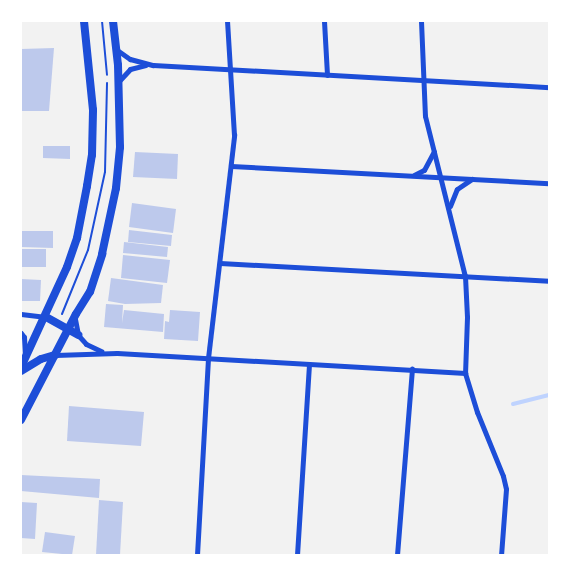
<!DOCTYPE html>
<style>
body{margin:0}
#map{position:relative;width:570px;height:576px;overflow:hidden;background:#f2f2f2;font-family:"Fira Sans",sans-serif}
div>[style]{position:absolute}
.stream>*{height:4px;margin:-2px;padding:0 2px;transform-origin:2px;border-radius:2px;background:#bfd3fe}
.building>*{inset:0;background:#bdc9ec}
.path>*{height:2px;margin:-1px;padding:0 1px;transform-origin:1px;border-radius:1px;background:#1d4ed8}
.minor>*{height:5px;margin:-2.5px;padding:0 2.5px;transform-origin:2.5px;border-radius:2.5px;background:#1d4ed8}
.secondary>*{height:8px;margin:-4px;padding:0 4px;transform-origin:4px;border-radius:4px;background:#1d4ed8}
span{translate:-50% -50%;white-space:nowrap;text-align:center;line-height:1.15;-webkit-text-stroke:4.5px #fff;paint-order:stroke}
.frame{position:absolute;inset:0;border:22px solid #fff;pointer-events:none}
</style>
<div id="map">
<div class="stream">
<i style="left:513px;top:404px;width:37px;rotate:-14deg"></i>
</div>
<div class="building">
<i style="clip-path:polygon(54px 48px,49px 111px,21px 111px,21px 49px)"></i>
<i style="clip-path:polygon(43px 146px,70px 146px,70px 159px,43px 158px)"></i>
<i style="clip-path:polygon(135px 152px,178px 154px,177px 179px,133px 177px)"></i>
<i style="clip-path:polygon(132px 203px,176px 209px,173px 233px,129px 227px)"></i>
<i style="clip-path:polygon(129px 230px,172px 235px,171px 246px,128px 242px)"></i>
<i style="clip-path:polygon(21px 231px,53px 231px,53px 248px,21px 247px)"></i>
<i style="clip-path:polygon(124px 242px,168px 247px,167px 257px,123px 253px)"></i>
<i style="clip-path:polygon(21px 249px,46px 249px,46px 267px,21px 267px)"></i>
<i style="clip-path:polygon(123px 255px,170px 260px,167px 283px,121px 278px)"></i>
<i style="clip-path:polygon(111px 278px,163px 285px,161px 303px,125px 304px,108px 301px)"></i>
<i style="clip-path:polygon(21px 279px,41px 280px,40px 301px,21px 301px)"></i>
<i style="clip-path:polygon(106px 304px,123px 305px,122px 323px,124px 310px,164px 314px,163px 332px,104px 327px)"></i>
<i style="clip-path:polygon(170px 310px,200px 312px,198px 341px,164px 339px,165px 321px,169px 322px)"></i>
<i style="clip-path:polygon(69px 406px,144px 412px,141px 446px,67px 441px)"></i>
<i style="clip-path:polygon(21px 475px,100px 479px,99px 498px,21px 491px)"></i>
<i style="clip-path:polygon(99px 500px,123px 502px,120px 555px,96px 555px)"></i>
<i style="clip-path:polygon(21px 502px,37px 503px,35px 539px,21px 538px)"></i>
<i style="clip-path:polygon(45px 532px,75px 536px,72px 555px,42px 552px)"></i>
</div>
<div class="path">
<i style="left:99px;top:21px;width:3px"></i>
<i style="left:102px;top:21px;width:54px;rotate:84.7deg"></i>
<i style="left:62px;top:314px;width:69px;rotate:-67.9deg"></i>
<i style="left:88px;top:250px;width:80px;rotate:-77.7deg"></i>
<i style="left:105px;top:172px;width:89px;rotate:-88.7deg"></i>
</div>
<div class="minor">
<i style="left:324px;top:21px;width:54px;rotate:86.8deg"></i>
<i style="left:421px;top:21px;width:95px;rotate:87.6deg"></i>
<i style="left:425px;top:116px;width:165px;rotate:76deg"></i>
<i style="left:465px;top:276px;width:41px;rotate:87.2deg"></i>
<i style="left:467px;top:317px;width:56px;rotate:92deg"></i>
<i style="left:465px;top:373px;width:41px;rotate:72.9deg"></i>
<i style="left:477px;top:412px;width:69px;rotate:67.9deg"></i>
<i style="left:503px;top:476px;width:13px;rotate:77deg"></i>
<i style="left:506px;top:489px;width:66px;rotate:94.3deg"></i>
<i style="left:117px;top:50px;width:16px;rotate:35deg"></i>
<i style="left:130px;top:59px;width:24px;rotate:15deg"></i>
<i style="left:153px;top:65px;width:397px;rotate:3.2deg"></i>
<i style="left:119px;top:81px;width:16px;rotate:-47deg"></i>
<i style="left:130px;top:69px;width:16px;rotate:-14deg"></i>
<i style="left:231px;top:166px;width:318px;rotate:3.1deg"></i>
<i style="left:414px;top:175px;width:11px;rotate:-27deg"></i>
<i style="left:424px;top:170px;width:21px;rotate:-62deg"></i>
<i style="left:450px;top:206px;width:18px;rotate:-68deg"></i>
<i style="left:457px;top:189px;width:18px;rotate:-34deg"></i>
<i style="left:220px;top:263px;width:329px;rotate:3.1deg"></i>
<i style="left:21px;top:314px;width:25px;rotate:7deg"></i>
<i style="left:75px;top:319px;width:16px;rotate:79deg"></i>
<i style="left:78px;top:335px;width:12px;rotate:48deg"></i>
<i style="left:86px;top:344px;width:17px;rotate:25deg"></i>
<i style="left:21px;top:333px;width:5px;rotate:53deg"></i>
<i style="left:24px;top:337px;width:17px;rotate:87deg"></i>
<i style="left:55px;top:355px;width:62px;rotate:-1.8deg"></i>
<i style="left:117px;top:353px;width:349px;rotate:3.3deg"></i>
<i style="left:197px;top:555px;width:197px;rotate:-86.8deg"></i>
<i style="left:208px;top:358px;width:225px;rotate:-83.3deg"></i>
<i style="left:234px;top:135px;width:114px;rotate:-93.5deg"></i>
<i style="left:297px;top:555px;width:191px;rotate:-86.4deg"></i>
<i style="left:397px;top:555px;width:187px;rotate:-85.4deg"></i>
</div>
<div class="secondary">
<i style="left:46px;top:317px;width:37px;rotate:29deg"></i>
<i style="left:21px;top:367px;width:110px;rotate:-65.3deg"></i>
<i style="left:67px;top:267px;width:31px;rotate:-71deg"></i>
<i style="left:77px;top:238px;width:53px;rotate:-79.1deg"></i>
<i style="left:87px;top:186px;width:31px;rotate:-81deg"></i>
<i style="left:92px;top:155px;width:45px;rotate:-88.7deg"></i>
<i style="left:93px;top:110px;width:89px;rotate:-95.8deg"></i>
<i style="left:21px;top:371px;width:23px;rotate:-31deg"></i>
<i style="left:41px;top:359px;width:15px;rotate:-16deg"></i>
<i style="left:21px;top:420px;width:119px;rotate:-62.6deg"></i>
<i style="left:76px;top:314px;width:26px;rotate:-58deg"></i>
<i style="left:90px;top:292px;width:40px;rotate:-72deg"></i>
<i style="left:102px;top:254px;width:67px;rotate:-78deg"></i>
<i style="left:116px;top:188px;width:41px;rotate:-84.4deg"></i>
<i style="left:120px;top:147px;width:82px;rotate:-91.4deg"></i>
<i style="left:118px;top:65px;width:44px;rotate:-96.5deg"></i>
</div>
<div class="frame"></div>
</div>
